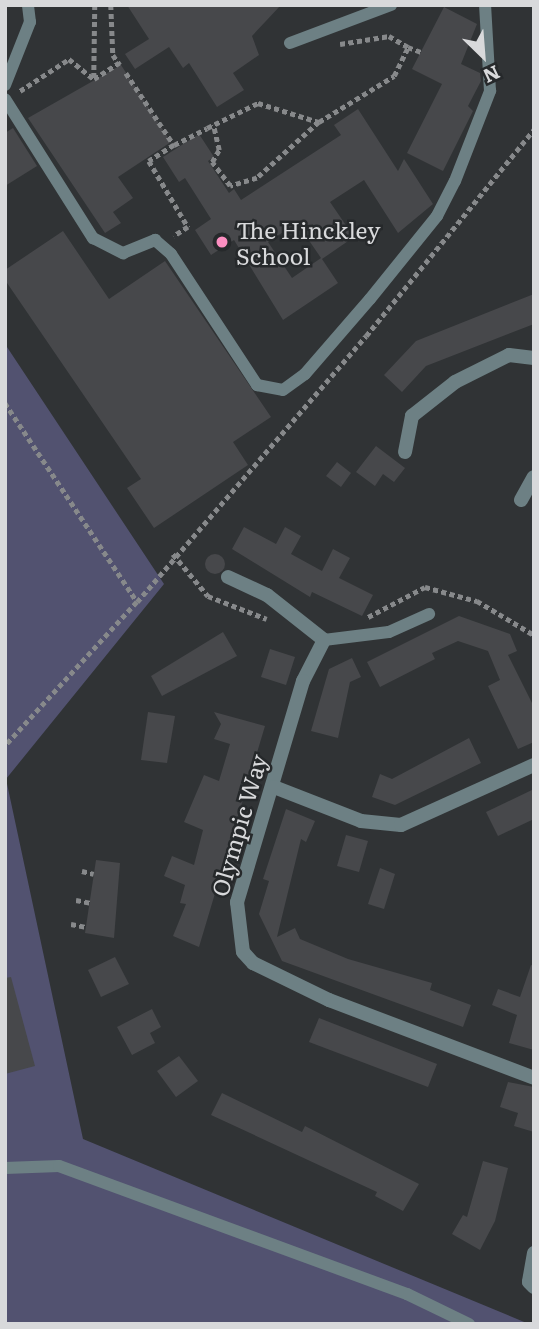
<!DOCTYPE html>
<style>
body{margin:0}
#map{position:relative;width:539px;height:1329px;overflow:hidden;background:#303335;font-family:Literata,serif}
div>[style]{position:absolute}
.green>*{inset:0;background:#525270}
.building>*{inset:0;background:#47484b}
.round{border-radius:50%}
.path>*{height:4.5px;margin-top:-2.25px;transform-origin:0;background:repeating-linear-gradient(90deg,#87898b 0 5px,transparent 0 8.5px)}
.service>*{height:12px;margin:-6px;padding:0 6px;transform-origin:6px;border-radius:6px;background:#6d8084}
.minor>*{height:14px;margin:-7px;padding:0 7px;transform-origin:7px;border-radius:7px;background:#6d8084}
.dots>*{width:19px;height:19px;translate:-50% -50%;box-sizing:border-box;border:4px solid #26292b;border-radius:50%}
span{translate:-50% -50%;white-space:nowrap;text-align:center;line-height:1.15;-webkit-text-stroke:5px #26292b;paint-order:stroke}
.poi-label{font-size:23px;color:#d8d9db}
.left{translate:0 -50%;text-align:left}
.street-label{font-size:23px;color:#d8d9db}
.frame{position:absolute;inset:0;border:7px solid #d8d9db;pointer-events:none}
.north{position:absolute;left:448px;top:21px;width:70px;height:70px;-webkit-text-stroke:5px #26292b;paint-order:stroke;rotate:155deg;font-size:19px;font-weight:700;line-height:28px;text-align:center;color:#d8d9db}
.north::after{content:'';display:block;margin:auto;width:24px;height:32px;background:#d8d9db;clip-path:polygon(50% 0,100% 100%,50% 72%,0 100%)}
</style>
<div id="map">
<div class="green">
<i style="clip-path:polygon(5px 344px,164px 584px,6px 779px,83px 1139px,529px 1324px,5px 1324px)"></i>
</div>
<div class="building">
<i style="clip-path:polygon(127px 5px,281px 5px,252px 36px,259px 55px,233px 73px,244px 90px,217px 107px,189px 63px,183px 68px,169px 47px,135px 69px,125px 54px,149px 39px)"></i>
<i style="clip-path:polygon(444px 7px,477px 24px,461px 64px,480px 73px,481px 81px,468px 106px,473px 111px,443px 171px,407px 153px,442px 84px,412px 69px)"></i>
<i style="clip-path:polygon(121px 65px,171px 142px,118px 177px,133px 198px,113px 212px,121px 223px,105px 233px,28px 118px)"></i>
<i style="clip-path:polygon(evenodd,358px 109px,398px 171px,404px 159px,433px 204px,398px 233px,364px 180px,330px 202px,354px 237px,322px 259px,338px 283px,283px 320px,234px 240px,211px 255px,195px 230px,211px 219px,185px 178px,179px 182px,163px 157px,199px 134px,214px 157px,208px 161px,229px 193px,234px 189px,241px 200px,341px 135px,334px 125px,358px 109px,297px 223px,321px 258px,292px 278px,268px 242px,297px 223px)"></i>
<i style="clip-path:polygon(13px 128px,37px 166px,5px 186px,5px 133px)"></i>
<i style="clip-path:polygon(63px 231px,109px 299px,165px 261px,271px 417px,233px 442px,248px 465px,154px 528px,127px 488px,141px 479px,5px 280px,5px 270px)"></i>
<i style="clip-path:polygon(534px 294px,534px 324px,426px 366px,402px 392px,384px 375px,416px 341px)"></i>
<i style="clip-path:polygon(376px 446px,405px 468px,394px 482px,383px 474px,375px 486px,356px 472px)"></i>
<i style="clip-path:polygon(337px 462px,351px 473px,341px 487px,326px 476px)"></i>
<i style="clip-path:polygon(244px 527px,276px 544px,285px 527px,301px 536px,291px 554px,322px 571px,333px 549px,350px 558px,339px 578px,373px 595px,362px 616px,312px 592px,310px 597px,232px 549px)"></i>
<i class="round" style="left:205px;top:554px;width:20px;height:20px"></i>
<i style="clip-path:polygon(459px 616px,510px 634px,517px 651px,508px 655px,534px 707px,534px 742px,518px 749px,488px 686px,500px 680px,488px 651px,458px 641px,432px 653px,435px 659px,380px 687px,367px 662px)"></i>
<i style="clip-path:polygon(223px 632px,237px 656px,162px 696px,151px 676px)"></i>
<i style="clip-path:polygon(270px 649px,295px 657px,286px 685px,261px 677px)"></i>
<i style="clip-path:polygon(352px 658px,361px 677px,350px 682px,338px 738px,311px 731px,329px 669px)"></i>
<i style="clip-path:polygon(148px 712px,175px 716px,167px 763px,141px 760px)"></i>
<i style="clip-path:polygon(214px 712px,265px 726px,199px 947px,173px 936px,186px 904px,180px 903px,185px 885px,164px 876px,172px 856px,194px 865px,203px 830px,184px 822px,204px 775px,219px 781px,230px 744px,214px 739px,221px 724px)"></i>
<i style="clip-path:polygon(469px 738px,481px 763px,395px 805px,372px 797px,380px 774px,392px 779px)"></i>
<i style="clip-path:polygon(534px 789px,534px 819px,498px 836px,486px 812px)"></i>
<i style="clip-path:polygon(286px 809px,315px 821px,306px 842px,301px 839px,277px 937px,295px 928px,300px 939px,348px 959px,432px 983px,430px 990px,471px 1005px,463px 1027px,282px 961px,259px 914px,269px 881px,263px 879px)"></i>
<i style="clip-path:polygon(346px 835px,368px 841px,359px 872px,337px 866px)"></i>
<i style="clip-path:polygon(96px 860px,120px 863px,114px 938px,85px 933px)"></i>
<i style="clip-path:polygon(380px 868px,395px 874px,384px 909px,368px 904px)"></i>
<i style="clip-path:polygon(115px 957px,129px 984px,101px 997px,88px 970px)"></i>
<i style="clip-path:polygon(531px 965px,534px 966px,534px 1050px,509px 1043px,517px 1015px,492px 1005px,498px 989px,520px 997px)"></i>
<i style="clip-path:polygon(11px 977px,35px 1066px,5px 1074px,5px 978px)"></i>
<i style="clip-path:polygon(152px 1009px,161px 1027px,150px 1033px,155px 1043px,132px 1055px,117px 1027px)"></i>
<i style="clip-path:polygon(319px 1018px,437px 1064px,428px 1087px,309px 1042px)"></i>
<i style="clip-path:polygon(179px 1056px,198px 1081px,176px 1097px,157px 1071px)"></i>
<i style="clip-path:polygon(508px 1082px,534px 1087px,534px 1132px,514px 1126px,518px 1113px,500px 1107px)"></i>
<i style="clip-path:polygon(222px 1093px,302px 1132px,305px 1126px,419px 1184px,403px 1211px,375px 1196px,377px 1192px,211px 1115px)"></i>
<i style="clip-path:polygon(483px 1161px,508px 1168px,495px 1221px,480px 1250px,452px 1234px,463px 1215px,467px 1217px)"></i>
</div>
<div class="path">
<i style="left:95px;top:5px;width:74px;rotate:90.8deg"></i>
<i style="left:94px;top:79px;width:30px;rotate:-33deg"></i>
<i style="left:111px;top:5px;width:50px;rotate:87.7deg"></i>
<i style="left:113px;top:55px;width:12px;rotate:55deg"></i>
<i style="left:340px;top:44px;width:50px;rotate:-9.3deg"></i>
<i style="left:389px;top:36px;width:22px;rotate:30deg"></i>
<i style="left:126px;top:73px;width:87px;rotate:56.3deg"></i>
<i style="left:174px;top:145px;width:30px;rotate:147deg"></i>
<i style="left:149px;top:161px;width:77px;rotate:59.4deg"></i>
<i style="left:188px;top:227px;width:17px;rotate:147deg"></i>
<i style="left:20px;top:91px;width:59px;rotate:-33.1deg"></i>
<i style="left:69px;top:59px;width:32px;rotate:39deg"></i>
<i style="left:319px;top:122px;width:88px;rotate:-31.5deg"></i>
<i style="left:394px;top:76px;width:32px;rotate:-64deg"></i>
<i style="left:408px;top:47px;width:14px;rotate:21deg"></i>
<i style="left:174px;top:145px;width:37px;rotate:-27deg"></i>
<i style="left:207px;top:128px;width:57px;rotate:-26.1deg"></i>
<i style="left:258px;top:103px;width:64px;rotate:17.3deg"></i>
<i style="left:319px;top:122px;width:84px;rotate:137.9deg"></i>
<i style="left:257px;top:178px;width:28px;rotate:163deg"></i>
<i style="left:230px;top:186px;width:30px;rotate:-127deg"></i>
<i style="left:212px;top:162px;width:14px;rotate:-60deg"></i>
<i style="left:219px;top:150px;width:26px;rotate:-103deg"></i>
<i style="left:5px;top:403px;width:239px;rotate:56.4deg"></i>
<i style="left:137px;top:602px;width:195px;rotate:132.5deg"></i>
<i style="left:173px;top:554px;width:55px;rotate:50.2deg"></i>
<i style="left:208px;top:596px;width:63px;rotate:21.3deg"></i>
<i style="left:137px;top:602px;width:351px;rotate:-49.3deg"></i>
<i style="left:366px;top:336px;width:267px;rotate:-50.9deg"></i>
<i style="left:368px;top:617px;width:64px;rotate:-27.8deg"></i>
<i style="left:425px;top:587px;width:54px;rotate:15.1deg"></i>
<i style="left:477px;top:601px;width:66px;rotate:30.8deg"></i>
<i style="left:82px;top:871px;width:12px;rotate:14deg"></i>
<i style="left:76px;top:900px;width:15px;rotate:11deg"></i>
<i style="left:71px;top:924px;width:15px;rotate:11deg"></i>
</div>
<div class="service">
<i style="left:290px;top:43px;width:108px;rotate:-20.6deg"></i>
<i style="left:5px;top:85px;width:68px;rotate:-68.4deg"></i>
<i style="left:30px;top:22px;width:17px;rotate:-97deg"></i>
<i style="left:5px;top:99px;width:165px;rotate:57.7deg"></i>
<i style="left:93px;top:238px;width:34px;rotate:27deg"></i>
<i style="left:123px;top:253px;width:35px;rotate:-22deg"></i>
<i style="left:155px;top:240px;width:21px;rotate:41deg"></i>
<i style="left:171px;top:254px;width:157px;rotate:56.7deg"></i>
<i style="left:257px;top:385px;width:26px;rotate:11deg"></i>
<i style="left:283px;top:390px;width:27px;rotate:-36deg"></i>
<i style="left:305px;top:374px;width:99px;rotate:-49.1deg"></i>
<i style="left:370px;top:299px;width:107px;rotate:-51.1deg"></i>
<i style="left:437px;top:216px;width:39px;rotate:-63deg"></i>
<i style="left:455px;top:181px;width:97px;rotate:-68.7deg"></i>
<i style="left:490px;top:91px;width:86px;rotate:-93.3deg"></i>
<i style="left:324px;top:640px;width:65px;rotate:-7deg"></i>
<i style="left:389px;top:632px;width:44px;rotate:-24.2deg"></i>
<i style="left:5px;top:1168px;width:54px;rotate:-2.1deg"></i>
<i style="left:59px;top:1166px;width:371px;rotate:20.2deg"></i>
<i style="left:407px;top:1294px;width:69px;rotate:25.8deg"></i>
</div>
<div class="minor">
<i style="left:405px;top:452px;width:37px;rotate:-79deg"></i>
<i style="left:412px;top:416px;width:55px;rotate:-38.3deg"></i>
<i style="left:455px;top:382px;width:60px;rotate:-26.6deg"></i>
<i style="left:509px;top:355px;width:25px;rotate:7deg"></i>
<i style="left:521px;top:500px;width:26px;rotate:-61deg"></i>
<i style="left:228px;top:577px;width:43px;rotate:24.8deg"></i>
<i style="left:267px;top:595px;width:73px;rotate:38.3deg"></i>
<i style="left:324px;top:640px;width:46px;rotate:117.1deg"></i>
<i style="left:303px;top:681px;width:231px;rotate:106.6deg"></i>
<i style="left:237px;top:902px;width:50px;rotate:83.2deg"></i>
<i style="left:243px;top:952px;width:15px;rotate:48deg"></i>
<i style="left:253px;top:963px;width:85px;rotate:26deg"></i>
<i style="left:329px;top:1000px;width:219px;rotate:20.8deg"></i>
<i style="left:274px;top:787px;width:93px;rotate:21.3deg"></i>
<i style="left:361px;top:821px;width:40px;rotate:5.7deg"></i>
<i style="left:401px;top:825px;width:146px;rotate:-24.3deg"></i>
<i style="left:534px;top:1253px;width:29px;rotate:100deg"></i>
<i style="left:529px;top:1282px;width:7px;rotate:45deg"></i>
</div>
<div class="dots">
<i style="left:222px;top:242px;background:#fc8fc1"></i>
</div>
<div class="poi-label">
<span class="left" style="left:236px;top:242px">The Hinckley<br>School</span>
</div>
<div class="street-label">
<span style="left:238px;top:825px;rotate:-74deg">Olympic Way</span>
</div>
<div class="frame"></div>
<div class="north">N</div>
</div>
